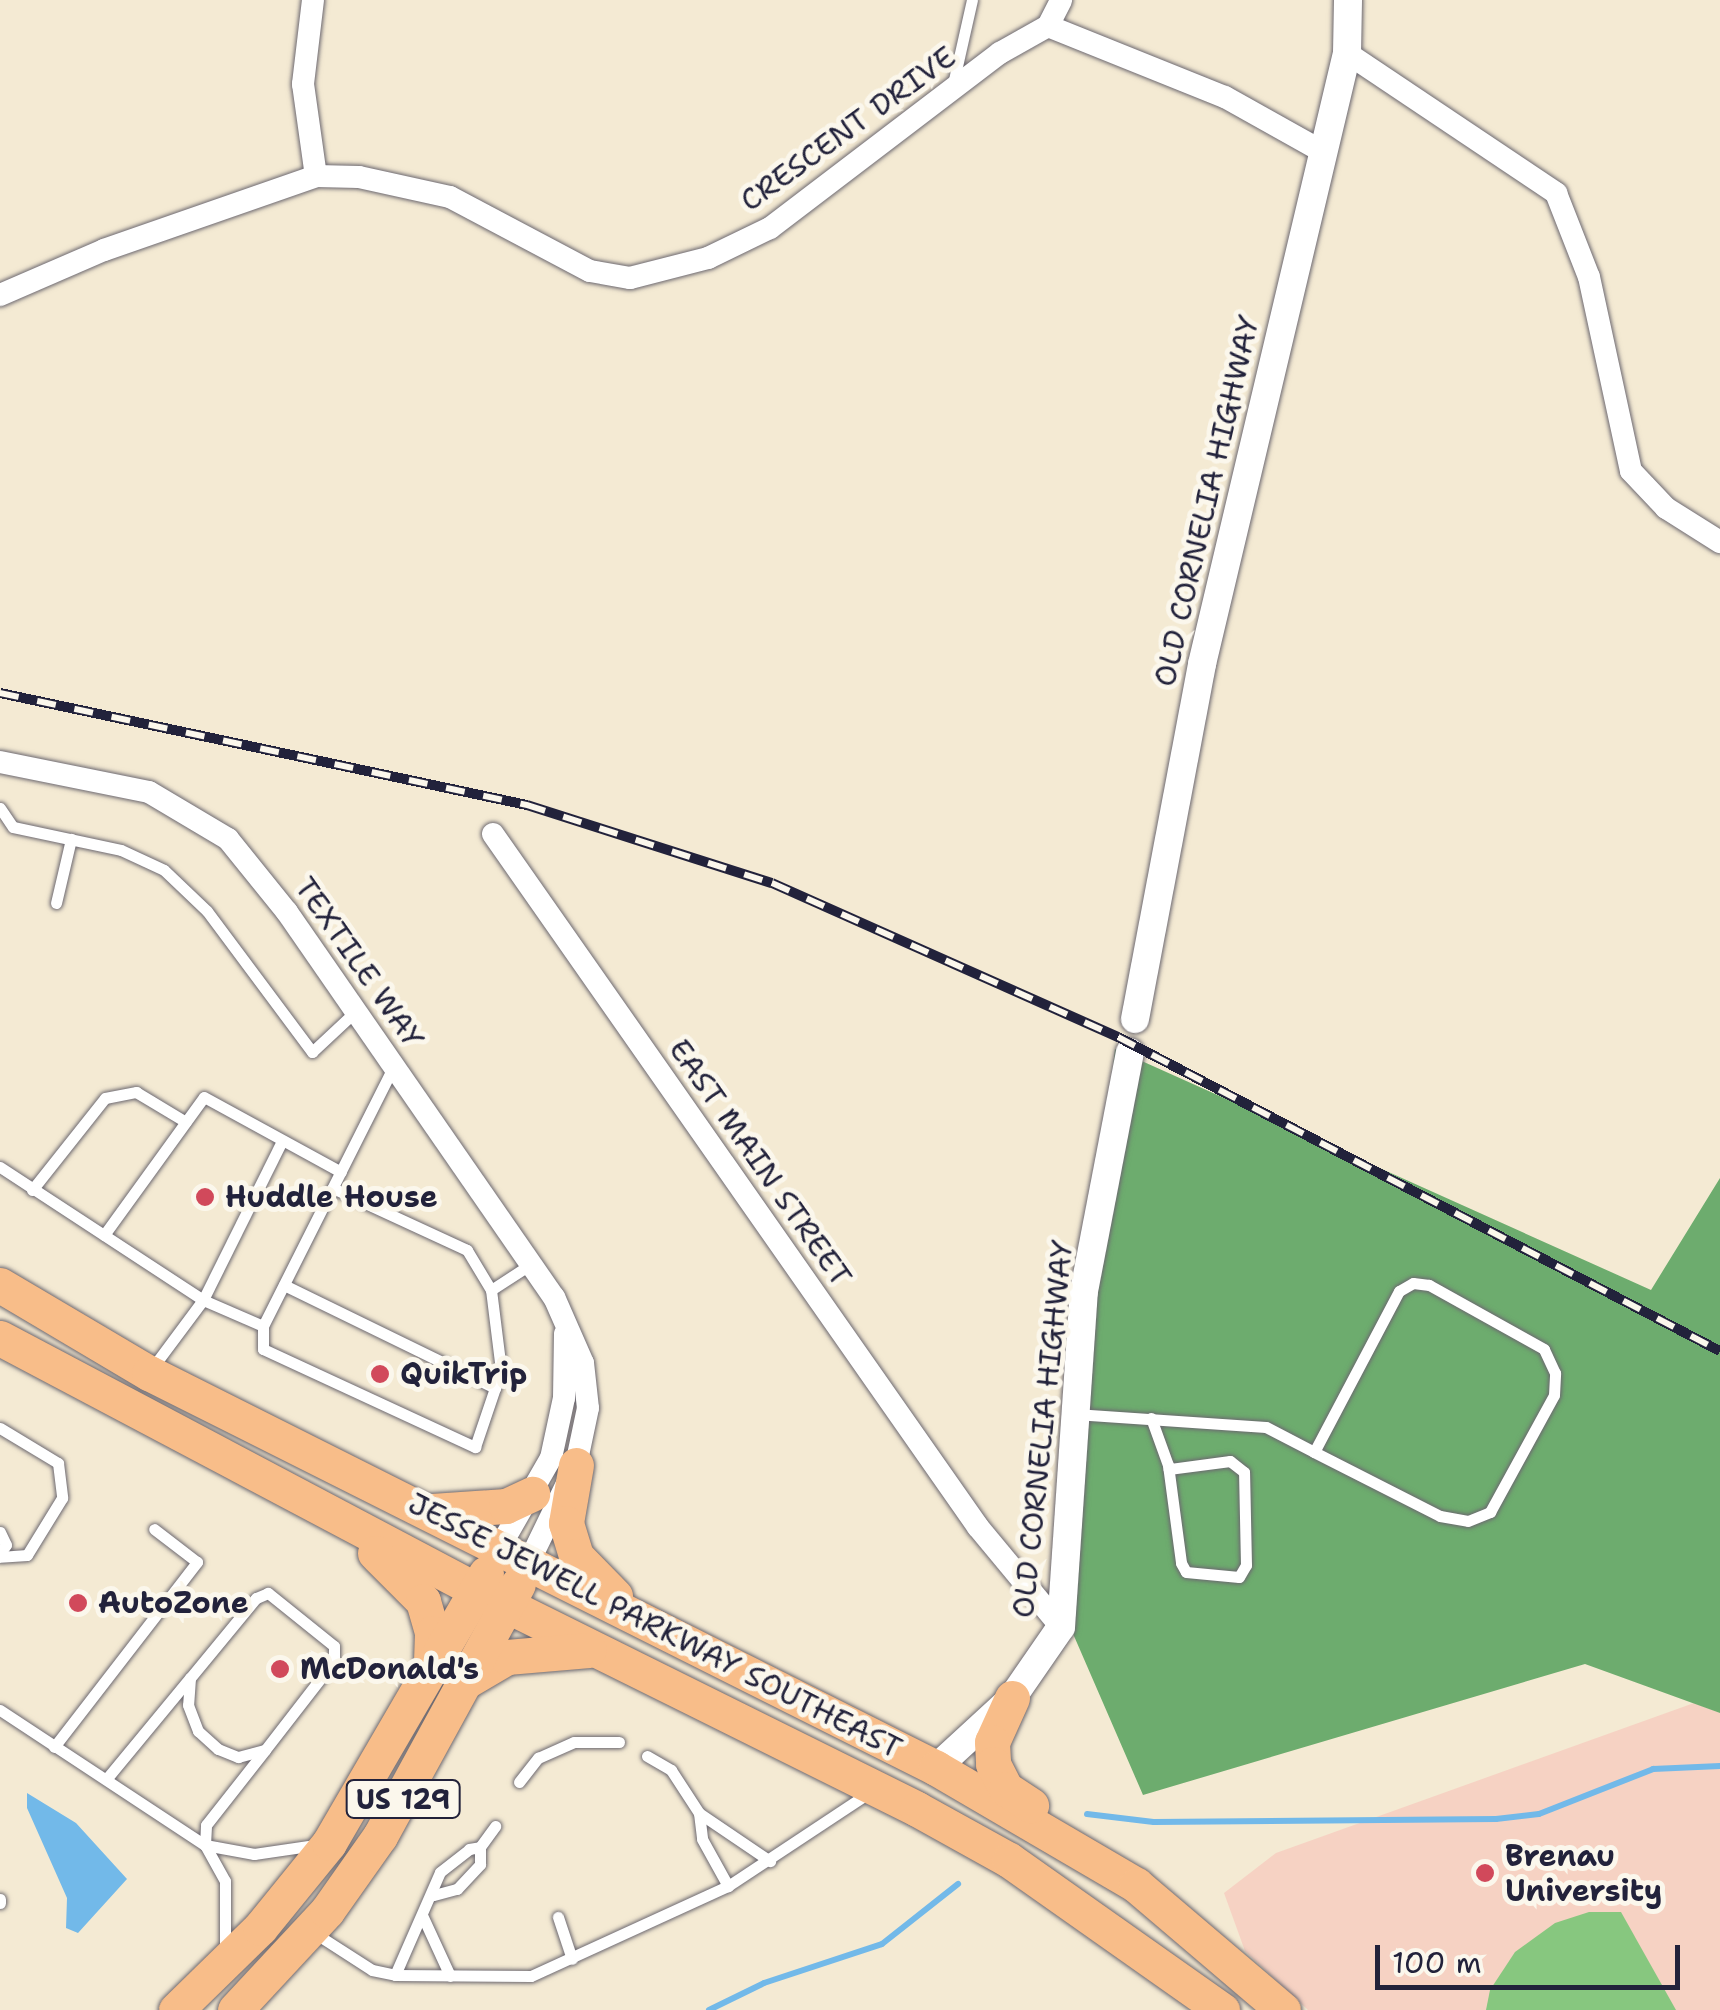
<!DOCTYPE html>
<style>
body{margin:0}
#map{position:relative;width:1720px;height:2010px;overflow:hidden;background:#f4ead3;font-family:"Shantell Sans",sans-serif}
div>[style]{position:absolute}
.built>*{inset:0;background:#f6d2c3}
.green>*{inset:0;background:#87c77f}
.forest>*{inset:0;background:#6dac6e}
.water>*{inset:0;background:#72b9e9}
.stream>*{height:6px;margin:-3px;padding:0 3px;transform-origin:3px;border-radius:3px;background:#72b9e9}
.roads{filter:drop-shadow(0 0 2px #6c6870) drop-shadow(0 0 2px #6c6870)}
.service>*{height:11px;margin:-5.5px;padding:0 5.5px;transform-origin:5.5px;border-radius:5.5px;background:#fff}
.minor>*{height:22px;margin:-11px;padding:0 11px;transform-origin:11px;border-radius:11px;background:#fff}
.tertiary>*{height:28px;margin:-14px;padding:0 14px;transform-origin:14px;border-radius:14px;background:#fff}
.primary>*{height:35px;margin:-17.5px;padding:0 17.5px;transform-origin:17.5px;border-radius:17.5px;background:#f8bd89}
.rail>*{height:10px;margin-top:-5px;transform-origin:0;background:repeating-linear-gradient(90deg,#fbf7ec 0 19px,#22223b 0 38px);box-sizing:border-box;border-block:2px solid #22223b}
.dots>*{width:28px;height:28px;translate:-50% -50%;box-sizing:border-box;border:5px solid #fbf7ec;border-radius:50%}
span{translate:-50% -50%;white-space:nowrap;text-align:center;line-height:1.15;-webkit-text-stroke:10px #fbf7ec;paint-order:stroke}
.shield-label span{padding:2px 8px;background:#fbf7ec;border:2px solid;border-radius:8px;-webkit-text-stroke-width:0}
.shield-label{font-size:28px;color:#22223b;font-weight:700}
.street-label{font-size:30px;color:#22223b}
.poi-label{font-size:30px;color:#22223b;font-weight:700}
.left{translate:0 -50%;text-align:left}
.scale{position:absolute;left:1375px;top:1945px;width:305px;height:45px;box-sizing:border-box;border:5px solid #22223b;border-top:0;padding-left:12px;font-size:30px;line-height:35px;white-space:nowrap;color:#22223b;-webkit-text-stroke:8px #fbf7ec;paint-order:stroke}
</style>
<div id="map">
<div class="built">
<i style="clip-path:polygon(1694px 1703px,1720px 1713px,1720px 2010px,1308px 2010px,1245px 1951px,1224px 1893px,1276px 1853px)"></i>
</div>
<div class="green">
<i style="clip-path:polygon(1589px 1912px,1621px 1912px,1676px 2010px,1486px 2010px,1490px 1990px,1515px 1952px,1555px 1923px)"></i>
</div>
<div class="forest">
<i style="clip-path:polygon(1115px 1049px,1651px 1290px,1720px 1178px,1720px 1713px,1585px 1664px,1143px 1795px,1051px 1583px)"></i>
</div>
<div class="water">
<i style="clip-path:polygon(27px 1793px,76px 1823px,127px 1879px,78px 1933px,66px 1928px,67px 1898px,27px 1808px)"></i>
</div>
<div class="stream">
<i style="left:1087px;top:1814px;width:67px;rotate:6.8deg"></i>
<i style="left:1154px;top:1822px;width:342px;rotate:-0.5deg"></i>
<i style="left:1496px;top:1819px;width:43px;rotate:-6.6deg"></i>
<i style="left:1539px;top:1814px;width:123px;rotate:-21.5deg"></i>
<i style="left:1653px;top:1769px;width:67px;rotate:-2.6deg"></i>
<i style="left:709px;top:2010px;width:61px;rotate:-26.1deg"></i>
<i style="left:764px;top:1983px;width:124px;rotate:-18.3deg"></i>
<i style="left:882px;top:1944px;width:97px;rotate:-38.3deg"></i>
</div>
<div class="roads">
<div class="service">
<i style="left:953px;top:84px;width:86px;rotate:-77.3deg"></i>
<i style="left:0;top:808px;width:23px;rotate:56deg"></i>
<i style="left:13px;top:827px;width:110px;rotate:12deg"></i>
<i style="left:121px;top:850px;width:47px;rotate:24.9deg"></i>
<i style="left:164px;top:870px;width:59px;rotate:43.6deg"></i>
<i style="left:207px;top:911px;width:176px;rotate:53.3deg"></i>
<i style="left:312px;top:1052px;width:60px;rotate:-43deg"></i>
<i style="left:56px;top:903px;width:66px;rotate:-76.8deg"></i>
<i style="left:0;top:1167px;width:243px;rotate:33.2deg"></i>
<i style="left:203px;top:1300px;width:65px;rotate:23.4deg"></i>
<i style="left:263px;top:1326px;width:291px;rotate:-63.3deg"></i>
<i style="left:32px;top:1190px;width:117px;rotate:-51.6deg"></i>
<i style="left:105px;top:1098px;width:32px;rotate:-11deg"></i>
<i style="left:136px;top:1092px;width:58px;rotate:31deg"></i>
<i style="left:104px;top:1235px;width:170px;rotate:-54.1deg"></i>
<i style="left:204px;top:1097px;width:156px;rotate:28.7deg"></i>
<i style="left:284px;top:1285px;width:235px;rotate:26deg"></i>
<i style="left:491px;top:1290px;width:48px;rotate:-33deg"></i>
<i style="left:263px;top:1326px;width:23px;rotate:90deg"></i>
<i style="left:263px;top:1349px;width:234px;rotate:24.8deg"></i>
<i style="left:475px;top:1447px;width:81px;rotate:-71.3deg"></i>
<i style="left:501px;top:1370px;width:81px;rotate:-97.1deg"></i>
<i style="left:491px;top:1290px;width:47px;rotate:-121deg"></i>
<i style="left:467px;top:1250px;width:148px;rotate:-155.2deg"></i>
<i style="left:150px;top:1371px;width:89px;rotate:-53.3deg"></i>
<i style="left:203px;top:1300px;width:178px;rotate:-63.6deg"></i>
<i style="left:1075px;top:1414px;width:191px;rotate:3.9deg"></i>
<i style="left:1266px;top:1427px;width:54px;rotate:27.5deg"></i>
<i style="left:1314px;top:1452px;width:141px;rotate:26.9deg"></i>
<i style="left:1440px;top:1516px;width:28px;rotate:10deg"></i>
<i style="left:1468px;top:1521px;width:24px;rotate:-22deg"></i>
<i style="left:1490px;top:1512px;width:133px;rotate:-61.3deg"></i>
<i style="left:1554px;top:1395px;width:22px;rotate:-87deg"></i>
<i style="left:1555px;top:1373px;width:26px;rotate:-115deg"></i>
<i style="left:1544px;top:1349px;width:132px;rotate:-150.9deg"></i>
<i style="left:1429px;top:1285px;width:16px;rotate:-173deg"></i>
<i style="left:1413px;top:1283px;width:16px;rotate:150deg"></i>
<i style="left:1399px;top:1291px;width:182px;rotate:117.8deg"></i>
<i style="left:1151px;top:1418px;width:50px;rotate:70.1deg"></i>
<i style="left:1168px;top:1465px;width:99px;rotate:82.4deg"></i>
<i style="left:1181px;top:1563px;width:10px;rotate:61deg"></i>
<i style="left:1186px;top:1572px;width:53px;rotate:5.4deg"></i>
<i style="left:1239px;top:1577px;width:14px;rotate:-60deg"></i>
<i style="left:1246px;top:1565px;width:93px;rotate:-91.2deg"></i>
<i style="left:1244px;top:1472px;width:18px;rotate:-142deg"></i>
<i style="left:1230px;top:1461px;width:62px;rotate:172.5deg"></i>
<i style="left:0;top:1428px;width:68px;rotate:31.1deg"></i>
<i style="left:58px;top:1463px;width:35px;rotate:83deg"></i>
<i style="left:62px;top:1498px;width:67px;rotate:121.6deg"></i>
<i style="left:27px;top:1555px;width:27px;rotate:176deg"></i>
<i style="left:0;top:1532px;width:14px;rotate:65deg"></i>
<i style="left:6px;top:1545px;width:10px;rotate:127deg"></i>
<i style="left:0;top:1710px;width:245px;rotate:33.4deg"></i>
<i style="left:205px;top:1845px;width:50px;rotate:10.4deg"></i>
<i style="left:254px;top:1854px;width:62px;rotate:-8.4deg"></i>
<i style="left:54px;top:1747px;width:234px;rotate:-52.3deg"></i>
<i style="left:197px;top:1562px;width:54px;rotate:-142.5deg"></i>
<i style="left:647px;top:1756px;width:28px;rotate:30deg"></i>
<i style="left:671px;top:1770px;width:51px;rotate:56.9deg"></i>
<i style="left:699px;top:1813px;width:26px;rotate:83deg"></i>
<i style="left:702px;top:1839px;width:54px;rotate:61deg"></i>
<i style="left:108px;top:1777px;width:129px;rotate:-50.4deg"></i>
<i style="left:519px;top:1782px;width:31px;rotate:-52deg"></i>
<i style="left:538px;top:1758px;width:39px;rotate:-24deg"></i>
<i style="left:574px;top:1742px;width:45px"></i>
<i style="left:699px;top:1813px;width:86px;rotate:34.1deg"></i>
<i style="left:434px;top:1895px;width:24px;rotate:-15deg"></i>
<i style="left:457px;top:1889px;width:34px;rotate:-47deg"></i>
<i style="left:480px;top:1864px;width:17px;rotate:-90deg"></i>
<i style="left:480px;top:1847px;width:26px;rotate:-54deg"></i>
<i style="left:0;top:1899px;width:4px;rotate:90deg"></i>
<i style="left:422px;top:1915px;width:67px;rotate:65.3deg"></i>
<i style="left:558px;top:1917px;width:44px;rotate:71.6deg"></i>
<i style="left:313px;top:1932px;width:70px;rotate:32.8deg"></i>
<i style="left:372px;top:1970px;width:24px;rotate:12deg"></i>
<i style="left:395px;top:1975px;width:136px;rotate:0.4deg"></i>
<i style="left:531px;top:1976px;width:217px;rotate:-24.6deg"></i>
<i style="left:728px;top:1886px;width:170px;rotate:-33.5deg"></i>
<i style="left:225px;top:1948px;width:67px;rotate:-90deg"></i>
<i style="left:225px;top:1881px;width:41px;rotate:-119.1deg"></i>
<i style="left:205px;top:1845px;width:20px;rotate:-87deg"></i>
<i style="left:206px;top:1825px;width:95px;rotate:-51.8deg"></i>
<i style="left:265px;top:1750px;width:113px;rotate:-52.2deg"></i>
<i style="left:334px;top:1661px;width:15px;rotate:-90deg"></i>
<i style="left:334px;top:1646px;width:85px;rotate:-141.2deg"></i>
<i style="left:268px;top:1593px;width:13px;rotate:157deg"></i>
<i style="left:256px;top:1598px;width:104px;rotate:129.5deg"></i>
<i style="left:190px;top:1678px;width:27px;rotate:94deg"></i>
<i style="left:188px;top:1705px;width:28px;rotate:69deg"></i>
<i style="left:198px;top:1731px;width:27px;rotate:42deg"></i>
<i style="left:218px;top:1749px;width:22px;rotate:22deg"></i>
<i style="left:238px;top:1757px;width:28px;rotate:-15deg"></i>
<i style="left:395px;top:1975px;width:112px;rotate:-66.4deg"></i>
<i style="left:440px;top:1872px;width:37px;rotate:-38deg"></i>
<i style="left:469px;top:1849px;width:11px;rotate:-10deg"></i>
</div>
<div class="minor">
<i style="left:313px;top:0;width:85px;rotate:96.8deg"></i>
<i style="left:303px;top:84px;width:93px;rotate:82deg"></i>
<i style="left:1048px;top:26px;width:191px;rotate:21.9deg"></i>
<i style="left:1225px;top:97px;width:109px;rotate:29.2deg"></i>
<i style="left:1048px;top:26px;width:29px;rotate:-63deg"></i>
<i style="left:1347px;top:53px;width:252px;rotate:33.8deg"></i>
<i style="left:1556px;top:193px;width:90px;rotate:68.6deg"></i>
<i style="left:1589px;top:277px;width:198px;rotate:77.8deg"></i>
<i style="left:1631px;top:471px;width:51px;rotate:46.6deg"></i>
<i style="left:1666px;top:508px;width:64px;rotate:32.2deg"></i>
<i style="left:0;top:295px;width:113px;rotate:-23.4deg"></i>
<i style="left:104px;top:250px;width:225px;rotate:-19.2deg"></i>
<i style="left:316px;top:176px;width:43px;rotate:1.3deg"></i>
<i style="left:359px;top:177px;width:93px;rotate:12.4deg"></i>
<i style="left:450px;top:197px;width:158px;rotate:27.9deg"></i>
<i style="left:590px;top:271px;width:41px;rotate:9.9deg"></i>
<i style="left:630px;top:278px;width:81px;rotate:-14.4deg"></i>
<i style="left:708px;top:258px;width:69px;rotate:-25.8deg"></i>
<i style="left:770px;top:228px;width:289px;rotate:-37.3deg"></i>
<i style="left:1000px;top:53px;width:55px;rotate:-29.4deg"></i>
<i style="left:0;top:762px;width:152px;rotate:11.4deg"></i>
<i style="left:149px;top:792px;width:92px;rotate:30.7deg"></i>
<i style="left:228px;top:839px;width:94px;rotate:51.1deg"></i>
<i style="left:287px;top:912px;width:469px;rotate:55.3deg"></i>
<i style="left:554px;top:1297px;width:72px;rotate:66.3deg"></i>
<i style="left:583px;top:1363px;width:45px;rotate:83.7deg"></i>
<i style="left:588px;top:1408px;width:58px;rotate:101.9deg"></i>
<i style="left:576px;top:1465px;width:110px;rotate:115.9deg"></i>
<i style="left:493px;top:834px;width:846px;rotate:55.01deg"></i>
<i style="left:978px;top:1527px;width:130px;rotate:50.3deg"></i>
<i style="left:498px;top:1550px;width:106px;rotate:-60.1deg"></i>
<i style="left:551px;top:1458px;width:61px;rotate:-77.8deg"></i>
<i style="left:564px;top:1398px;width:64px;rotate:-89.1deg"></i>
</div>
<div class="tertiary">
<i style="left:1135px;top:1019px;width:361px;rotate:-79.3deg"></i>
<i style="left:1202px;top:664px;width:628px;rotate:-76.65deg"></i>
<i style="left:1347px;top:53px;width:53px;rotate:-88.9deg"></i>
<i style="left:936px;top:1768px;width:103px;rotate:-42.6deg"></i>
<i style="left:1012px;top:1698px;width:86px;rotate:-55.4deg"></i>
<i style="left:1061px;top:1627px;width:337px;rotate:-86.1deg"></i>
<i style="left:1084px;top:1291px;width:243px;rotate:-79.1deg"></i>
</div>
<div class="primary">
<i style="left:0;top:1285px;width:173px;rotate:30.6deg"></i>
<i style="left:149px;top:1373px;width:881px;rotate:26.65deg"></i>
<i style="left:936px;top:1768px;width:232px;rotate:30.3deg"></i>
<i style="left:1136px;top:1885px;width:193px;rotate:40.4deg"></i>
<i style="left:0;top:1338px;width:541px;rotate:27.89deg"></i>
<i style="left:478px;top:1591px;width:490px;rotate:26.4deg"></i>
<i style="left:917px;top:1809px;width:105px;rotate:29deg"></i>
<i style="left:1009px;top:1860px;width:261px;rotate:35.2deg"></i>
<i style="left:576px;top:1465px;width:59px;rotate:99.8deg"></i>
<i style="left:566px;top:1523px;width:34px;rotate:73deg"></i>
<i style="left:576px;top:1556px;width:56px;rotate:45.7deg"></i>
<i style="left:432px;top:1511px;width:74px;rotate:-3.9deg"></i>
<i style="left:506px;top:1506px;width:29px;rotate:-25deg"></i>
<i style="left:375px;top:1553px;width:68px;rotate:45deg"></i>
<i style="left:423px;top:1601px;width:33px;rotate:74deg"></i>
<i style="left:432px;top:1633px;width:37px;rotate:92deg"></i>
<i style="left:468px;top:1680px;width:45px;rotate:-30.5deg"></i>
<i style="left:507px;top:1657px;width:82px;rotate:-4.9deg"></i>
<i style="left:1012px;top:1698px;width:48px;rotate:114.4deg"></i>
<i style="left:992px;top:1742px;width:22px;rotate:87deg"></i>
<i style="left:993px;top:1764px;width:28px;rotate:63deg"></i>
<i style="left:1006px;top:1789px;width:30px;rotate:33deg"></i>
<i style="left:176px;top:2010px;width:117px;rotate:-44.3deg"></i>
<i style="left:260px;top:1928px;width:109px;rotate:-50.9deg"></i>
<i style="left:329px;top:1843px;width:312px;rotate:-59.8deg"></i>
<i style="left:235px;top:2010px;width:135px;rotate:-47.1deg"></i>
<i style="left:327px;top:1911px;width:92px;rotate:-54.8deg"></i>
<i style="left:380px;top:1836px;width:287px;rotate:-61.3deg"></i>
</div>
</div>
<div class="rail">
<i style="left:0;top:693px;width:539px;rotate:12deg"></i>
<i style="left:527px;top:805px;width:257px;rotate:17.7deg"></i>
<i style="left:772px;top:883px;width:379px;rotate:24deg"></i>
<i style="left:1118px;top:1037px;width:679px;rotate:27.55deg"></i>
</div>
<div class="dots">
<i style="left:205px;top:1197px;background:#d1495b"></i>
<i style="left:380px;top:1374px;background:#d1495b"></i>
<i style="left:78px;top:1603px;background:#d1495b"></i>
<i style="left:280px;top:1669px;background:#d1495b"></i>
<i style="left:1485px;top:1873px;background:#d1495b"></i>
</div>
<div class="shield-label">
<span style="left:403px;top:1799px">US 129</span>
</div>
<div class="street-label">
<span style="left:848px;top:129px;rotate:-36deg">CRESCENT DRIVE</span>
<span style="left:1207px;top:501px;rotate:-77deg">OLD CORNELIA HIGHWAY</span>
<span style="left:359px;top:963px;rotate:55deg">TEXTILE WAY</span>
<span style="left:760px;top:1163px;rotate:55deg">EAST MAIN STREET</span>
<span style="left:1043px;top:1429px;rotate:-84deg">OLD CORNELIA HIGHWAY</span>
<span style="left:655px;top:1626px;rotate:27deg">JESSE JEWELL PARKWAY SOUTHEAST</span>
</div>
<div class="poi-label">
<span class="left" style="left:225px;top:1197px">Huddle House</span>
<span class="left" style="left:400px;top:1374px">QuikTrip</span>
<span class="left" style="left:98px;top:1603px">AutoZone</span>
<span class="left" style="left:300px;top:1669px">McDonald's</span>
<span class="left" style="left:1505px;top:1873px">Brenau<br>University</span>
</div>
<div class="scale">100 m</div>
</div>
